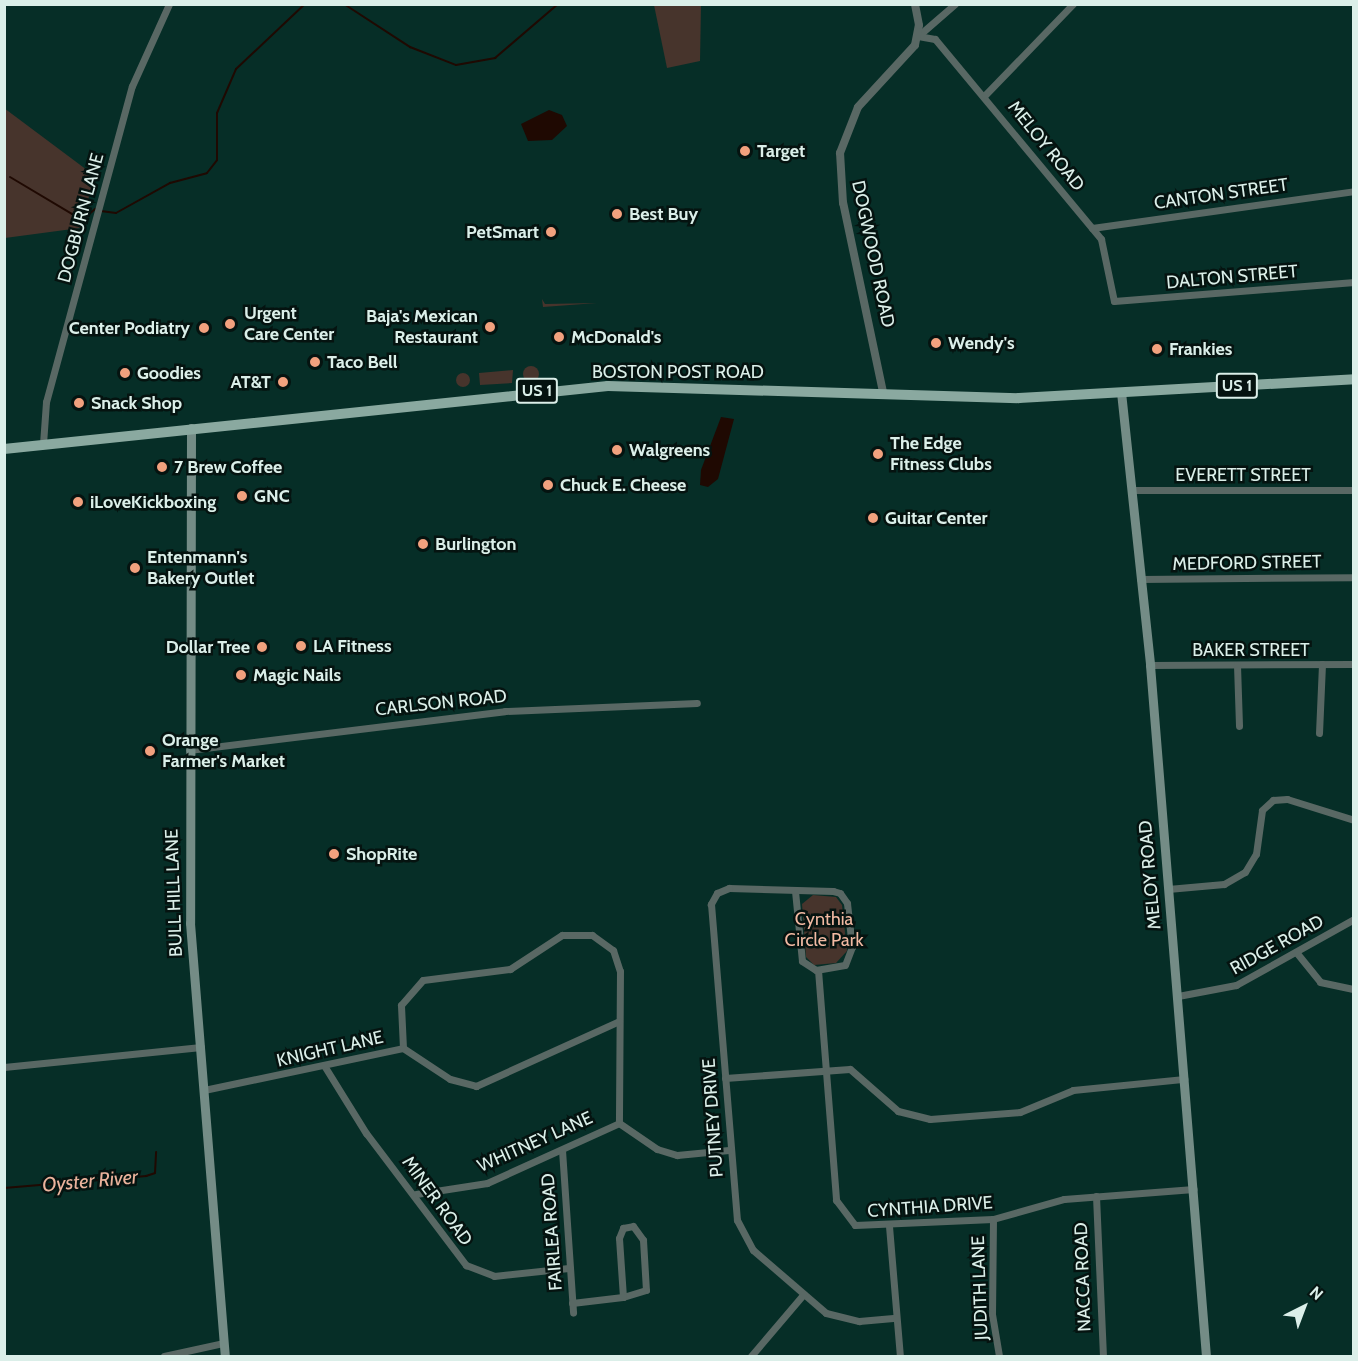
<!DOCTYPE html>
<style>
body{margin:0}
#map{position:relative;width:1358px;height:1361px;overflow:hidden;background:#062e27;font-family:Cabin,sans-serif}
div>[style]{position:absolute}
.green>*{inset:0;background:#47342c}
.round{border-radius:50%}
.water>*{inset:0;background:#1f0902}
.stream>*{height:2px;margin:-1px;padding:0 1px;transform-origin:1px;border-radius:1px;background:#1f0902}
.minor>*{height:7px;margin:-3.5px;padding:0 3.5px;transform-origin:3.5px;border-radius:3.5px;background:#596864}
.tertiary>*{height:8px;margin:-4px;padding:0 4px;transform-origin:4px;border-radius:4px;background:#596864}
.secondary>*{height:9px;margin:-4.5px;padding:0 4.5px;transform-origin:4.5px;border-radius:4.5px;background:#748c86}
.primary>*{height:10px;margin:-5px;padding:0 5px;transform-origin:5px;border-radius:5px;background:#8aa9a0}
.dots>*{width:16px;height:16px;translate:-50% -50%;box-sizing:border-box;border:3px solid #051310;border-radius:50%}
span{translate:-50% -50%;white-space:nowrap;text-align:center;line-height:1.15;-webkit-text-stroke:5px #051310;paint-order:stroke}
.shield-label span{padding:2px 4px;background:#051310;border:2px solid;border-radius:4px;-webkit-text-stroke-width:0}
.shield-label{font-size:16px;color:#dbefe9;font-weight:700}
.street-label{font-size:18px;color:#dbefe9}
.poi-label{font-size:18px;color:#dbefe9;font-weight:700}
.left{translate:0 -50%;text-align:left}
.right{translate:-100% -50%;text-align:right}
.park-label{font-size:18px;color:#f2baa3}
.water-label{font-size:20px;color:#ebb39c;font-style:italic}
.frame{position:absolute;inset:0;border:6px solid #dbefe9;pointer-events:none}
.north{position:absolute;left:1274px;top:1277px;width:60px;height:60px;-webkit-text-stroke:4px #051310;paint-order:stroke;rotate:42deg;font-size:16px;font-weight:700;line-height:24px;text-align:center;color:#dbefe9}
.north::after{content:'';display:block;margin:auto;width:21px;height:27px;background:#dbefe9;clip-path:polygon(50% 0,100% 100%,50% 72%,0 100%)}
</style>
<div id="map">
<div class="green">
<i style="clip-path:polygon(654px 5px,701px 5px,700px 61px,667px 68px)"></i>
<i style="clip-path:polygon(4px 108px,95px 176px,80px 228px,5px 238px)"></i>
<i style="clip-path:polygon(542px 299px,545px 304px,597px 303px,543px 307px)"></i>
<i class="round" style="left:523px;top:366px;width:16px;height:16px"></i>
<i style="clip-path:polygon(513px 370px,512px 383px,480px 385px,479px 373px)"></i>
<i class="round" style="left:456px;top:373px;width:14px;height:14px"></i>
<i style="clip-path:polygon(813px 895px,836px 897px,842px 905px,847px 951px,836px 963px,814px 965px,806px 957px,802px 904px)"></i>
</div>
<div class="water">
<i style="clip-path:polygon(549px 110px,562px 115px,567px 126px,552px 140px,528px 141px,521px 124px)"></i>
<i style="clip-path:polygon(721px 417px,734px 419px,718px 479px,708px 487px,700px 485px,701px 470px)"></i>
</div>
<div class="stream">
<i style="left:344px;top:4px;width:79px;rotate:33.1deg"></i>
<i style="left:410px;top:47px;width:49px;rotate:21.4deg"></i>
<i style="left:456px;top:65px;width:40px;rotate:-10deg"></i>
<i style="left:495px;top:58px;width:83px;rotate:-40.6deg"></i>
<i style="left:10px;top:177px;width:72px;rotate:30.8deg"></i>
<i style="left:72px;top:214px;width:15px;rotate:8deg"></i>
<i style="left:87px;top:216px;width:11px;rotate:-41deg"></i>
<i style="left:101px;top:211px;width:15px;rotate:8deg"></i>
<i style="left:116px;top:213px;width:62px;rotate:-29.1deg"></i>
<i style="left:170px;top:183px;width:38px;rotate:-15deg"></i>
<i style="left:207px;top:173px;width:16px;rotate:-52deg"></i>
<i style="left:217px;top:160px;width:47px;rotate:-90deg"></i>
<i style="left:217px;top:113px;width:48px;rotate:-66.6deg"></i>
<i style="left:236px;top:69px;width:95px;rotate:-43.3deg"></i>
<i style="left:4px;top:1188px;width:143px;rotate:-4.8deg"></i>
<i style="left:146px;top:1176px;width:9px;rotate:-18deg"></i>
<i style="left:155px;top:1173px;width:21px;rotate:-87deg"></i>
</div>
<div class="minor">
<i style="left:918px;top:36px;width:17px;rotate:10deg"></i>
<i style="left:935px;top:39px;width:260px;rotate:50.3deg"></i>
<i style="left:1101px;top:239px;width:63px;rotate:78.2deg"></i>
<i style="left:1114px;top:301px;width:241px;rotate:-4.5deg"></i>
<i style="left:918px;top:36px;width:49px;rotate:-40.9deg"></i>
<i style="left:985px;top:95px;width:127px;rotate:-46deg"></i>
<i style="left:1092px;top:228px;width:265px;rotate:-8deg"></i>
<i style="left:43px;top:444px;width:42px;rotate:-85.9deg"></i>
<i style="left:46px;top:402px;width:327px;rotate:-74.8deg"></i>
<i style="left:132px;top:86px;width:90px;rotate:-65.7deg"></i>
<i style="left:1132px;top:490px;width:222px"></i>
<i style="left:1140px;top:579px;width:214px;rotate:-0.5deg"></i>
<i style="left:1150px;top:665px;width:204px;rotate:-0.3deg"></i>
<i style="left:1237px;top:665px;width:61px;rotate:88.1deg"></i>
<i style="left:1319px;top:733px;width:69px;rotate:-87.5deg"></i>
<i style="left:189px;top:750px;width:318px;rotate:-7deg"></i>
<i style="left:505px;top:711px;width:192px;rotate:-2.4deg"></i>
<i style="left:1168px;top:889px;width:56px;rotate:-5.1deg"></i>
<i style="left:1224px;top:884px;width:24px;rotate:-30deg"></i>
<i style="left:1245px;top:872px;width:21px;rotate:-59deg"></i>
<i style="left:1256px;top:854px;width:44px;rotate:-82.2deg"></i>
<i style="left:1262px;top:810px;width:15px;rotate:-42deg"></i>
<i style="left:1273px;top:800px;width:14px;rotate:-4deg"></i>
<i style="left:1287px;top:799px;width:70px;rotate:17.4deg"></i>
<i style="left:795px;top:891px;width:70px;rotate:84.3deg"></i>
<i style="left:802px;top:961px;width:17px;rotate:33deg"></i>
<i style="left:816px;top:970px;width:29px;rotate:-10deg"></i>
<i style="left:845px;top:965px;width:19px;rotate:-69deg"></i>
<i style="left:852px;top:947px;width:44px;rotate:-96.5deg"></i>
<i style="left:847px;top:903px;width:12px;rotate:-125deg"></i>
<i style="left:840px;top:893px;width:7px;rotate:-164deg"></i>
<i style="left:833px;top:891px;width:104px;rotate:-178.3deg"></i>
<i style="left:729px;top:888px;width:13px;rotate:157deg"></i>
<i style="left:717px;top:893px;width:13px;rotate:119deg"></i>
<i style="left:711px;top:904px;width:317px;rotate:85.3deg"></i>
<i style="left:737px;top:1220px;width:34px;rotate:62deg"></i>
<i style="left:753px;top:1250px;width:96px;rotate:40.8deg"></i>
<i style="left:826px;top:1313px;width:34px;rotate:14deg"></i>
<i style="left:859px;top:1321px;width:37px;rotate:-5deg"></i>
<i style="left:1296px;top:952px;width:38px;rotate:51deg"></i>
<i style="left:1320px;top:982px;width:35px;rotate:12deg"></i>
<i style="left:818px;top:970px;width:231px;rotate:85.5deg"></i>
<i style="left:836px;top:1200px;width:31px;rotate:53deg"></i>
<i style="left:855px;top:1225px;width:138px;rotate:-2.5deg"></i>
<i style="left:993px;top:1219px;width:74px;rotate:-15.7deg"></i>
<i style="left:1064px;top:1199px;width:130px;rotate:-4.4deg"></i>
<i style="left:1178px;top:996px;width:59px;rotate:-10.7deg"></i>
<i style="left:1236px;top:985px;width:135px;rotate:-29.2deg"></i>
<i style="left:403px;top:1048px;width:43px;rotate:-92.7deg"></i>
<i style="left:401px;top:1005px;width:33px;rotate:-49deg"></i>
<i style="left:423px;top:980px;width:88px;rotate:-7.2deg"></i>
<i style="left:510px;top:969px;width:62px;rotate:-33.2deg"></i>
<i style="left:562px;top:935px;width:30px"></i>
<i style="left:592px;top:935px;width:26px;rotate:36deg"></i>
<i style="left:613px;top:950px;width:22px;rotate:72deg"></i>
<i style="left:620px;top:971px;width:152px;rotate:90.4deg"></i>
<i style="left:4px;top:1067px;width:198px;rotate:-5.8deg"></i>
<i style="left:325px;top:1067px;width:78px;rotate:58.2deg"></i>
<i style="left:366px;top:1133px;width:166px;rotate:52.9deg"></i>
<i style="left:466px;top:1265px;width:30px;rotate:21deg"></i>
<i style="left:494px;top:1276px;width:75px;rotate:-6.1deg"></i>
<i style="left:725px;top:1078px;width:125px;rotate:-4.1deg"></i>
<i style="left:850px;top:1069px;width:64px;rotate:41.2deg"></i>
<i style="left:898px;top:1111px;width:33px;rotate:14deg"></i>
<i style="left:930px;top:1119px;width:90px;rotate:-4.4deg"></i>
<i style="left:1020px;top:1112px;width:57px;rotate:-22.5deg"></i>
<i style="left:1073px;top:1090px;width:112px;rotate:-5.7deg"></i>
<i style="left:204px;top:1090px;width:203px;rotate:-11.9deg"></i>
<i style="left:403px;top:1048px;width:56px;rotate:33.4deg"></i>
<i style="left:450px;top:1079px;width:27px;rotate:15deg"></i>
<i style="left:476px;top:1086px;width:157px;rotate:-24.4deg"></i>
<i style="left:562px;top:1150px;width:163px;rotate:86.1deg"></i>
<i style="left:416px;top:1194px;width:72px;rotate:-8.8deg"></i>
<i style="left:487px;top:1183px;width:145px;rotate:-24.4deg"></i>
<i style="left:619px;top:1123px;width:46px;rotate:34.4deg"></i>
<i style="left:657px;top:1149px;width:21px;rotate:17deg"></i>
<i style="left:677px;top:1155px;width:52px;rotate:-5.5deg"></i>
<i style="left:1096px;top:1196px;width:160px;rotate:87.5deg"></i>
<i style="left:993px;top:1219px;width:95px;rotate:90.6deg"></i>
<i style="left:992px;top:1314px;width:43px;rotate:80.5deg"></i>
<i style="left:633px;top:1226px;width:17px;rotate:54deg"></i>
<i style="left:643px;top:1240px;width:50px;rotate:86.6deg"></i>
<i style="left:646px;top:1290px;width:24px;rotate:163deg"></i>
<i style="left:623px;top:1297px;width:59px;rotate:-93.9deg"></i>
<i style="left:619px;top:1238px;width:11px;rotate:-68deg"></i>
<i style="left:623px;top:1228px;width:10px;rotate:-11deg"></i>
<i style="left:889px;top:1226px;width:130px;rotate:85.2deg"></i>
<i style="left:572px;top:1303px;width:51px;rotate:-6.7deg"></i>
<i style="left:164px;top:1356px;width:60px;rotate:-12.4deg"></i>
<i style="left:751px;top:1356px;width:80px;rotate:-49.6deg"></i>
</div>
<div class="tertiary">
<i style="left:883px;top:392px;width:193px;rotate:-101.9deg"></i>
<i style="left:843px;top:203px;width:50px;rotate:-93.4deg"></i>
<i style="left:840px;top:153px;width:49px;rotate:-68.6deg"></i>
<i style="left:858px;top:107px;width:84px;rotate:-47.4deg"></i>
<i style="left:915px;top:45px;width:20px;rotate:-79deg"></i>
<i style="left:919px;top:25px;width:21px;rotate:-101deg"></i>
</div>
<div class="secondary">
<i style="left:1121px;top:392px;width:275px;rotate:83.9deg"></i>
<i style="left:1150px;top:665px;width:693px;rotate:85.37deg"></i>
<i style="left:191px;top:428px;width:495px;rotate:90.1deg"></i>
<i style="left:190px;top:923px;width:434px;rotate:85.4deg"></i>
</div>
<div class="primary">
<i style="left:4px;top:449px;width:607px;rotate:-5.95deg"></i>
<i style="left:608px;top:386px;width:411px;rotate:1.7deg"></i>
<i style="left:1019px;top:398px;width:336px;rotate:-3.2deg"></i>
</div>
<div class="dots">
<i style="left:745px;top:151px;background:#f2a17e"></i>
<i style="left:617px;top:214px;background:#f2a17e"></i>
<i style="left:551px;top:232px;background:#f2a17e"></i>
<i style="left:230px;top:324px;background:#f2a17e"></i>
<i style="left:490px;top:327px;background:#f2a17e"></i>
<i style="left:204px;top:328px;background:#f2a17e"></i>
<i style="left:559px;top:337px;background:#f2a17e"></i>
<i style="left:936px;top:343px;background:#f2a17e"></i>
<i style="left:1157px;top:349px;background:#f2a17e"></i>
<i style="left:315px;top:362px;background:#f2a17e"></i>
<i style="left:125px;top:373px;background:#f2a17e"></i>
<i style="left:283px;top:382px;background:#f2a17e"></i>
<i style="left:79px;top:403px;background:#f2a17e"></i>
<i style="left:617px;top:450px;background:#f2a17e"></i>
<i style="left:878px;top:454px;background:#f2a17e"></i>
<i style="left:162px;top:467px;background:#f2a17e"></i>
<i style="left:548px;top:485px;background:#f2a17e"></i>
<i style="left:242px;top:496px;background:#f2a17e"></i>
<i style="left:78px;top:502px;background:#f2a17e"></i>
<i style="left:873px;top:518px;background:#f2a17e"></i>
<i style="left:423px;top:544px;background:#f2a17e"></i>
<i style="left:135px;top:568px;background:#f2a17e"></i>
<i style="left:301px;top:646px;background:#f2a17e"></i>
<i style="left:262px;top:647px;background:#f2a17e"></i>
<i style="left:241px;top:675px;background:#f2a17e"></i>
<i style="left:150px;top:751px;background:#f2a17e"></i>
<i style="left:334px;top:854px;background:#f2a17e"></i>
</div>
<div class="shield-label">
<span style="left:1237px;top:386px">US 1</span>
<span style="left:537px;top:391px">US 1</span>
</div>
<div class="street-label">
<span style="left:1046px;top:146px;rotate:51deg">MELOY ROAD</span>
<span style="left:1221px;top:194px;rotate:-8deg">CANTON STREET</span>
<span style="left:81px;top:218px;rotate:-75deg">DOGBURN LANE</span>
<span style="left:873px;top:254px;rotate:78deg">DOGWOOD ROAD</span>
<span style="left:1232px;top:277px;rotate:-5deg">DALTON STREET</span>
<span style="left:678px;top:372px">BOSTON POST ROAD</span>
<span style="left:1243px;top:475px">EVERETT STREET</span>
<span style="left:1247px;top:563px;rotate:-1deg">MEDFORD STREET</span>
<span style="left:1251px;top:650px">BAKER STREET</span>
<span style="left:441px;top:703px;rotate:-6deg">CARLSON ROAD</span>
<span style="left:1150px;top:875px;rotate:-95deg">MELOY ROAD</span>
<span style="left:174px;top:893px;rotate:-92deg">BULL HILL LANE</span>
<span style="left:1277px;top:945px;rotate:-29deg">RIDGE ROAD</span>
<span style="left:330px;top:1049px;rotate:-13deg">KNIGHT LANE</span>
<span style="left:713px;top:1118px;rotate:-94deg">PUTNEY DRIVE</span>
<span style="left:535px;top:1142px;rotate:-24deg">WHITNEY LANE</span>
<span style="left:437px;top:1201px;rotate:54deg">MINER ROAD</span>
<span style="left:930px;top:1207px;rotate:-4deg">CYNTHIA DRIVE</span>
<span style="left:552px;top:1232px;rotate:-94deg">FAIRLEA ROAD</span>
<span style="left:1083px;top:1277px;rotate:-92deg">NACCA ROAD</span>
<span style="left:980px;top:1288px;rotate:-92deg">JUDITH LANE</span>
</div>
<div class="poi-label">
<span class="left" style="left:757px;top:151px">Target</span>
<span class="left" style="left:629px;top:214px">Best Buy</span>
<span class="right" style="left:539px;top:232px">PetSmart</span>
<span class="left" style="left:244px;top:324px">Urgent<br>Care Center</span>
<span class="right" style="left:478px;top:327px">Baja's Mexican<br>Restaurant</span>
<span class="right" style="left:190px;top:328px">Center Podiatry</span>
<span class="left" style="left:571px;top:337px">McDonald's</span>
<span class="left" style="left:948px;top:343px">Wendy's</span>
<span class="left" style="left:1169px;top:349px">Frankies</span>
<span class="left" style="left:327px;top:362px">Taco Bell</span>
<span class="left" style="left:137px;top:373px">Goodies</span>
<span class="right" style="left:271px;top:382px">AT&amp;T</span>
<span class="left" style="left:91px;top:403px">Snack Shop</span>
<span class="left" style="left:890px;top:454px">The Edge<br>Fitness Clubs</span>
<span class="left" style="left:629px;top:450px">Walgreens</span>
<span class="left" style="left:174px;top:467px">7 Brew Coffee</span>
<span class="left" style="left:560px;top:485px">Chuck E. Cheese</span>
<span class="left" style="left:254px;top:496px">GNC</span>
<span class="left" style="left:90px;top:502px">iLoveKickboxing</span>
<span class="left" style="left:885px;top:518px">Guitar Center</span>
<span class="left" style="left:435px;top:544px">Burlington</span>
<span class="left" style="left:147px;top:568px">Entenmann's<br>Bakery Outlet</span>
<span class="left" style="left:313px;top:646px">LA Fitness</span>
<span class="right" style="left:250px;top:647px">Dollar Tree</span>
<span class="left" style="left:253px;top:675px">Magic Nails</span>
<span class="left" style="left:162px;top:751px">Orange<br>Farmer's Market</span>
<span class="left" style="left:346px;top:854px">ShopRite</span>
</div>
<div class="park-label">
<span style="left:824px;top:930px">Cynthia<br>Circle Park</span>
</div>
<div class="water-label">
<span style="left:90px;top:1181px;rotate:-5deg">Oyster River</span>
</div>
<div class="frame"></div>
<div class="north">N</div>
</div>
